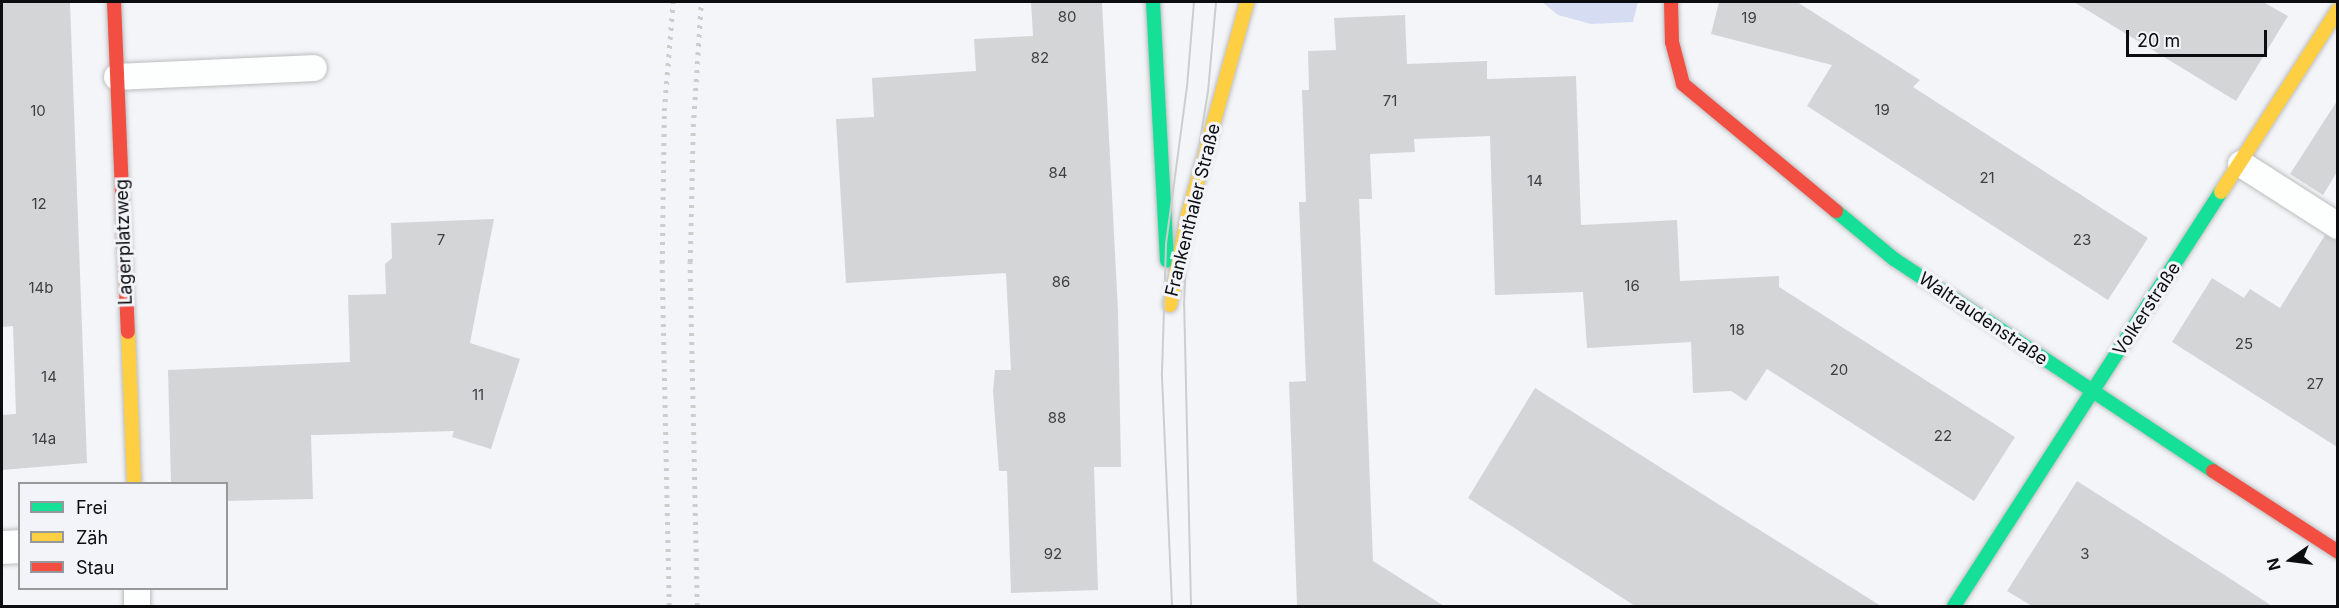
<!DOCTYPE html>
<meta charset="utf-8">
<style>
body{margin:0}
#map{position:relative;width:2339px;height:608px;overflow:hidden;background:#f4f5f8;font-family:Inter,sans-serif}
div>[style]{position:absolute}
.green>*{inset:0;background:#d6ddf2}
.building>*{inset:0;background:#d4d5d7}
.roads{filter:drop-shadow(0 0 2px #bcbdbf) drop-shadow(0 0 2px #bcbdbf)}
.lane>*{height:26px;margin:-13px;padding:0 13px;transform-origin:13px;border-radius:13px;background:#fdfefe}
.street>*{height:33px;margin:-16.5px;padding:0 16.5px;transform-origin:16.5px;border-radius:16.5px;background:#fdfefe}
.fast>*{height:14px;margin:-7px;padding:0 7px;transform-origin:7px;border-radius:7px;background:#16e098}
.slow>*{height:14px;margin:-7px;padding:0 7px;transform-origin:7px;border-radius:7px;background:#ffcf43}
.jam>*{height:14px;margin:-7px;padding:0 7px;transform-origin:7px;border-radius:7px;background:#f24e42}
.tram>*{height:1.5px;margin:-0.75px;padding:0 0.75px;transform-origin:0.75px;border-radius:0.75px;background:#cdcdce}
.rail>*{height:4.5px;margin-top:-2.25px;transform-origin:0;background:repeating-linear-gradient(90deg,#cdcdce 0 3px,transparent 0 9px)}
span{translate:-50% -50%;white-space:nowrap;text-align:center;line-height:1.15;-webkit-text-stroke:6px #f3f4f9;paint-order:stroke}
.number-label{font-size:15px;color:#3e3f41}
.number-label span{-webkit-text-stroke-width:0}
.street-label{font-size:18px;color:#0c0d0f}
.frame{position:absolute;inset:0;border:3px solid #0c0d0f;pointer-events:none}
.legend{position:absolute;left:18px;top:482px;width:210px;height:108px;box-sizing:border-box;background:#f3f4f9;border:2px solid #97989b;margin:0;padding:8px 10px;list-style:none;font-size:18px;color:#0c0d0f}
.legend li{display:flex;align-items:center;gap:12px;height:30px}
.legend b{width:30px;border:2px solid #97989b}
.north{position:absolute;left:2261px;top:530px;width:60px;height:60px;-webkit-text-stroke:4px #f3f4f9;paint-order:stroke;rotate:256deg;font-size:16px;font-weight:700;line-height:24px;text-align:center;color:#0c0d0f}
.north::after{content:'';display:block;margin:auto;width:21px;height:27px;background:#0c0d0f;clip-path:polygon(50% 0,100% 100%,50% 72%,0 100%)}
.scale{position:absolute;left:2126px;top:30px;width:141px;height:27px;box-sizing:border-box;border:3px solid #0c0d0f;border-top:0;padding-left:8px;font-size:18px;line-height:21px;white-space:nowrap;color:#0c0d0f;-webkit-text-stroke:4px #f3f4f9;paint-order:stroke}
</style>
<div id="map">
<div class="green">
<i style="clip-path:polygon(1542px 2px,1638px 2px,1633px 22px,1591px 24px,1558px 15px)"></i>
</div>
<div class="building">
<i style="clip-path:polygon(2px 2px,70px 2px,87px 463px,2px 470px,2px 415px,16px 414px,13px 326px,2px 327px)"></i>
<i style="clip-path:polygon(1031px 2px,1102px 2px,1118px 311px,1121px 467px,1094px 467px,1098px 590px,1011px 593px,1007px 471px,999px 471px,993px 391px,995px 370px,1011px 370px,1006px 273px,846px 283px,836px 119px,874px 117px,872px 78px,976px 71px,974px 39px,1033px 36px)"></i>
<i style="clip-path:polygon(1719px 2px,1797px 2px,1920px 80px,1913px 87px,2148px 238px,2108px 300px,1807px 106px,1832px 65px,1711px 34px)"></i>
<i style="clip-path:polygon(2074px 2px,2263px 2px,2288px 16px,2236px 101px)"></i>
<i style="clip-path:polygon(1405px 15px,1407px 64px,1487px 61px,1487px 79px,1576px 76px,1581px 225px,1677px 220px,1680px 281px,1779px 276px,1779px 287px,2015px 437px,1974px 501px,1767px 369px,1746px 401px,1731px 391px,1693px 393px,1691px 342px,1587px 348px,1583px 292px,1495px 295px,1490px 136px,1414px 139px,1415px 152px,1370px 154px,1372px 199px,1359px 199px,1373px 561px,1444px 606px,1297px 606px,1289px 382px,1306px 381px,1299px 202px,1306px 202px,1302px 90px,1309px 90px,1308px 51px,1336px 50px,1334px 18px)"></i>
<i style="clip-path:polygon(2337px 101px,2337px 172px,2323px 195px,2290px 174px)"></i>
<i style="clip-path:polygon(494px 219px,470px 343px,520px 359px,491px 449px,452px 437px,454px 431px,317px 435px,311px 435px,313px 499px,226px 501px,226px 483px,171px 483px,168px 370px,350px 362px,348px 295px,386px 294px,385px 264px,392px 258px,391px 223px)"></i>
<i style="clip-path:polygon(2325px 235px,2337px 241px,2337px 447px,2172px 342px,2212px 278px,2244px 298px,2250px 289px,2280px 308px)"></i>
<i style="clip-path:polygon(1535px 388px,1726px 509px,1881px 606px,1635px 606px,1468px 498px)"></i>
<i style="clip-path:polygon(2077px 481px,2223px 574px,2272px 606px,2032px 606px,2007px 591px)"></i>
</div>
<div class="roads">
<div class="lane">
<i style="left:117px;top:77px;width:197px;rotate:-2.6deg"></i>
<i style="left:2241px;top:164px;width:115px;rotate:32.6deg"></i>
<i style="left:137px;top:588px;width:18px;rotate:90deg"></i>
</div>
<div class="street">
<i style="left:2px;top:547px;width:18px;rotate:-3deg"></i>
</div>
<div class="fast">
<i style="left:1153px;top:2px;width:259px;rotate:86.9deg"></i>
<i style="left:1836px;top:211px;width:75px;rotate:39.6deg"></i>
<i style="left:1894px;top:259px;width:383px;rotate:33.6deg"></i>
<i style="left:1954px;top:606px;width:493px;rotate:-57.2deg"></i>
</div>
<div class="slow">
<i style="left:2221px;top:192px;width:216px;rotate:-57.3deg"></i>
<i style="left:1170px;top:305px;width:92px;rotate:-78.7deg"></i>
<i style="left:1188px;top:215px;width:221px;rotate:-74.5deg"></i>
<i style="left:128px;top:332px;width:152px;rotate:87.7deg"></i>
</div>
<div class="jam">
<i style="left:114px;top:2px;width:330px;rotate:87.6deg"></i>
<i style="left:1671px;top:2px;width:40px;rotate:88.6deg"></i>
<i style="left:1672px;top:42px;width:43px;rotate:75.3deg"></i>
<i style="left:1683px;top:84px;width:199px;rotate:39.7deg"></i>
<i style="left:2213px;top:471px;width:149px;rotate:32.9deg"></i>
</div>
</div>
<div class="tram">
<i style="left:1172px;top:606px;width:233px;rotate:-92.5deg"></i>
<i style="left:1162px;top:373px;width:129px;rotate:-88.2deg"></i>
<i style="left:1166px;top:244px;width:158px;rotate:-82.4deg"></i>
<i style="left:1187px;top:87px;width:85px;rotate:-85.3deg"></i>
<i style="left:1191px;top:606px;width:301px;rotate:-91.3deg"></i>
<i style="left:1184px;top:305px;width:90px;rotate:-87.5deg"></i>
<i style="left:1188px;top:215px;width:125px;rotate:-80.8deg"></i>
<i style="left:1208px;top:92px;width:90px;rotate:-84.9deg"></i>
</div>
<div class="rail">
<i style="left:669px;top:606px;width:343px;rotate:-91.2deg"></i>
<i style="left:662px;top:263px;width:152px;rotate:-89.2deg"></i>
<i style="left:664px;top:111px;width:109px;rotate:-85.3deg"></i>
<i style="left:697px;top:606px;width:344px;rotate:-91.2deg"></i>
<i style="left:690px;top:262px;width:135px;rotate:-88.7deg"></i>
<i style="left:693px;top:127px;width:125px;rotate:-86.3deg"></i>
</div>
<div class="number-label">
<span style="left:1067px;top:17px">80</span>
<span style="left:1749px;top:18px">19</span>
<span style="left:1040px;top:58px">82</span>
<span style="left:1390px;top:101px">71</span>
<span style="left:1882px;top:110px">19</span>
<span style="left:38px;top:111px">10</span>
<span style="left:1058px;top:173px">84</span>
<span style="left:1987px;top:178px">21</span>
<span style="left:1535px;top:181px">14</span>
<span style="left:39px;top:204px">12</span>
<span style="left:441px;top:240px">7</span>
<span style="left:2082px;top:240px">23</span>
<span style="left:1061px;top:282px">86</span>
<span style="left:1632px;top:286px">16</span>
<span style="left:41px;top:288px">14b</span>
<span style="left:1737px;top:330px">18</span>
<span style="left:2244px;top:344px">25</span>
<span style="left:1839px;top:370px">20</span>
<span style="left:49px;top:377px">14</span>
<span style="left:2315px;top:384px">27</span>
<span style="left:478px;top:395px">11</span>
<span style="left:1057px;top:418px">88</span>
<span style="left:1943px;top:436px">22</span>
<span style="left:44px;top:439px">14a</span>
<span style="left:1053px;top:554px">92</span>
<span style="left:2085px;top:554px">3</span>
</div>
<div class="street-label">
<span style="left:1193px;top:210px;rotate:-76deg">Frankenthaler Straße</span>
<span style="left:124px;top:242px;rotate:-92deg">Lagerplatzweg</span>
<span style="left:2147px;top:309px;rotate:-57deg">Volkerstraße</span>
<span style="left:1983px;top:319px;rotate:34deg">Waltraudenstraße</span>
</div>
<div class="frame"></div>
<ul class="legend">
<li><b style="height:8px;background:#16e098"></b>Frei</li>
<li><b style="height:8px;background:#ffcf43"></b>Zäh</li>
<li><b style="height:8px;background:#f24e42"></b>Stau</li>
</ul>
<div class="north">N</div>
<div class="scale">20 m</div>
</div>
